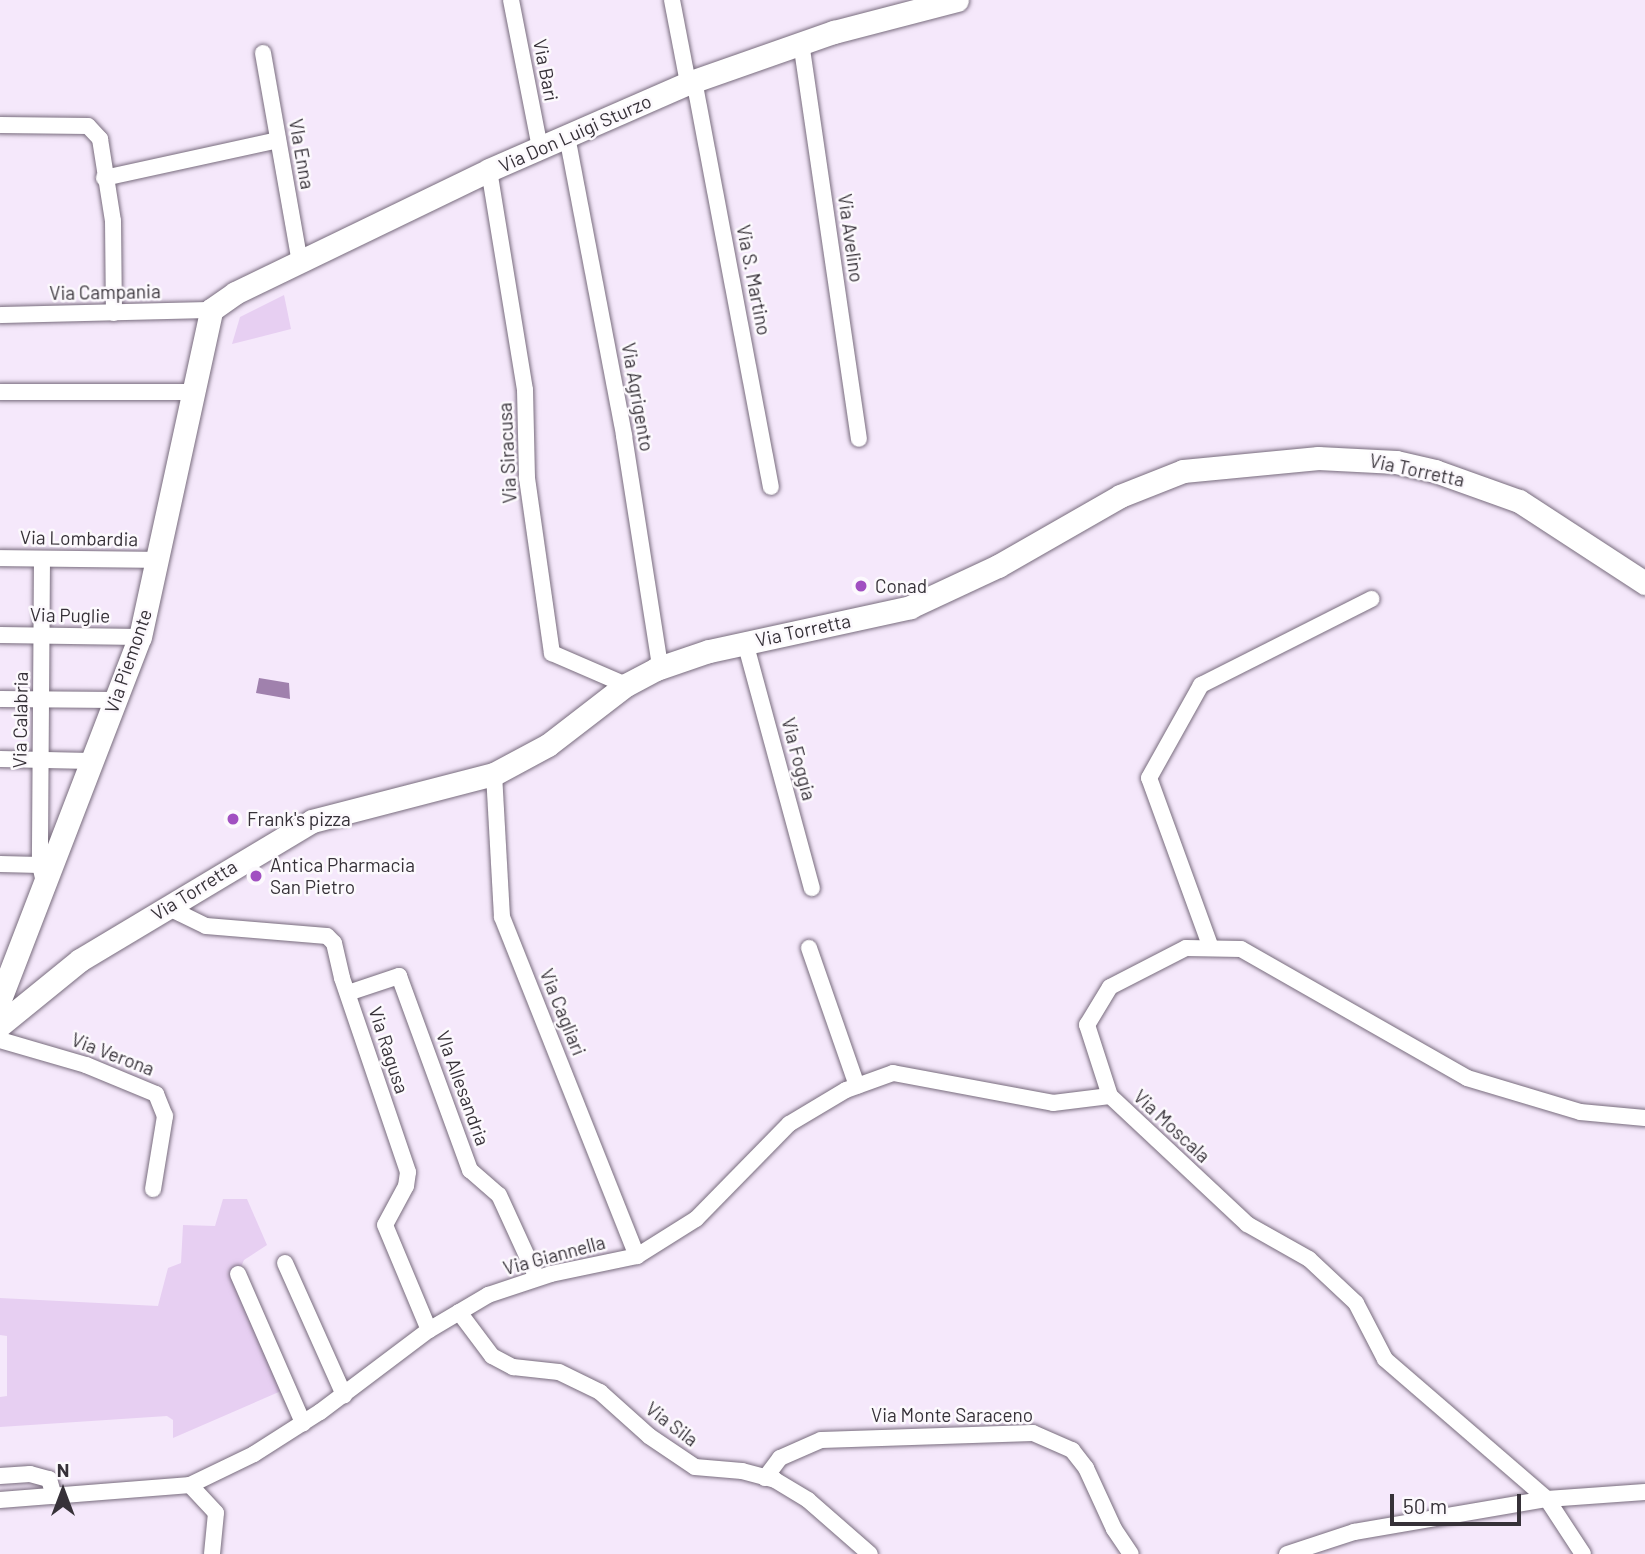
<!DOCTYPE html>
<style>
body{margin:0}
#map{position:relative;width:1645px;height:1554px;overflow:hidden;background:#f5e8fb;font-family:Barlow,sans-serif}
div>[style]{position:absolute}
.green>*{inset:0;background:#e7cff2}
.water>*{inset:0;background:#a081ad}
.roads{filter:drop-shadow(0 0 2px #786c7d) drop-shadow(0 0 2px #786c7d)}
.street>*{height:16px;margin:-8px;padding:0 8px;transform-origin:8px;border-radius:8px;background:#fff}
.secondary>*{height:23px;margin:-11.5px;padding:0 11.5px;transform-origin:11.5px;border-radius:11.5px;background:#fff}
.dots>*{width:19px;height:19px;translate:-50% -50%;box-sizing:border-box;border:4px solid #fcf9fd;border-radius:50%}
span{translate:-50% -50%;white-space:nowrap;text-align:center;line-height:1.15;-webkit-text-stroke:5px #fcf9fd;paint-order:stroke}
.street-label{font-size:19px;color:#363138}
.poi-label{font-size:19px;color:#363138}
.left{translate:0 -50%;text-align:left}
.north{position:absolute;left:28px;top:1456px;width:70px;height:70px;-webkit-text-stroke:5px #fcf9fd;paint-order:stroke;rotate:0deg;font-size:19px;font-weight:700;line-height:28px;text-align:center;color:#363138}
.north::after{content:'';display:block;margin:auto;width:24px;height:32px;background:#363138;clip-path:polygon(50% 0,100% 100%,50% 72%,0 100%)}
.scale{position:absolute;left:1390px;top:1494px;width:131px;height:32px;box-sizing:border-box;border:4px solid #363138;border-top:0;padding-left:9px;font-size:21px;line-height:24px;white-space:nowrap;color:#363138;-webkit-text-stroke:5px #fcf9fd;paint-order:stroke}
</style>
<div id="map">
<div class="green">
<i style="clip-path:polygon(284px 295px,291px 329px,232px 344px,240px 317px)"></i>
<i style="clip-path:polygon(223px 1199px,247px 1199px,267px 1245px,244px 1260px,238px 1274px,288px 1388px,173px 1438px,173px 1420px,167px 1416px,0 1427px,0 1397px,7px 1396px,7px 1336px,0 1335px,0 1298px,158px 1306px,168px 1268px,181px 1263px,183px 1225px,215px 1226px)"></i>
</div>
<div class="water">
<i style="clip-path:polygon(259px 678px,289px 683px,290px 699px,256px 693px)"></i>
</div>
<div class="roads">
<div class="street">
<i style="left:511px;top:0;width:151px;rotate:78.9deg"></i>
<i style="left:672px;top:0;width:85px;rotate:79.1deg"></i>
<i style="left:801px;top:42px;width:401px;rotate:81.7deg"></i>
<i style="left:263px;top:53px;width:212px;rotate:80deg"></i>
<i style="left:694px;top:80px;width:414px;rotate:79.3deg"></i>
<i style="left:0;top:125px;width:88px;rotate:0.7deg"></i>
<i style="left:88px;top:126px;width:18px;rotate:47deg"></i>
<i style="left:100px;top:139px;width:83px;rotate:81deg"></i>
<i style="left:113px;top:221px;width:92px;rotate:89.4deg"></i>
<i style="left:567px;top:136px;width:305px;rotate:79.2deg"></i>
<i style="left:624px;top:436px;width:234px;rotate:81.1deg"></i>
<i style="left:489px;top:170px;width:223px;rotate:80.7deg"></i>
<i style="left:525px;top:390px;width:88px;rotate:88.7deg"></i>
<i style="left:527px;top:478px;width:177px;rotate:81.9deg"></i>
<i style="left:552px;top:653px;width:81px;rotate:23.4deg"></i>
<i style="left:104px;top:178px;width:178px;rotate:-12.3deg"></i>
<i style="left:0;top:315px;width:211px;rotate:-1.4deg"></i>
<i style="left:0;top:392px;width:195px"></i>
<i style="left:0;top:558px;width:158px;rotate:0.7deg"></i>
<i style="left:42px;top:559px;width:306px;rotate:90.4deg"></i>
<i style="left:40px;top:865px;width:17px;rotate:77deg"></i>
<i style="left:0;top:635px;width:140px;rotate:0.8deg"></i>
<i style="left:745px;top:642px;width:255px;rotate:74.8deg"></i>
<i style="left:0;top:699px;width:116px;rotate:0.5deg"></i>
<i style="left:0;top:759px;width:91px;rotate:1.3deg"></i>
<i style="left:494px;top:774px;width:143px;rotate:86.8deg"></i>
<i style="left:502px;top:917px;width:365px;rotate:68.3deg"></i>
<i style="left:0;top:864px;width:40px;rotate:1.4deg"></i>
<i style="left:167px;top:907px;width:43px;rotate:26deg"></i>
<i style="left:206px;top:926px;width:121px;rotate:4.7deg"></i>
<i style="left:327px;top:936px;width:10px;rotate:45deg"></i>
<i style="left:334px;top:943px;width:36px;rotate:77deg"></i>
<i style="left:342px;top:978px;width:205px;rotate:71.2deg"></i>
<i style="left:408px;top:1172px;width:14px;rotate:98deg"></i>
<i style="left:406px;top:1186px;width:44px;rotate:118.3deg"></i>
<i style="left:385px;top:1225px;width:114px;rotate:67.3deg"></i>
<i style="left:809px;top:948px;width:146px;rotate:70.8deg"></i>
<i style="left:1211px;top:948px;width:181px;rotate:-110deg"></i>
<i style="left:1149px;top:778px;width:107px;rotate:-60.8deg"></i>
<i style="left:1201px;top:685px;width:191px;rotate:-26.8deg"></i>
<i style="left:348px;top:993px;width:54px;rotate:-18.4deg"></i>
<i style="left:399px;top:976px;width:207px;rotate:69.9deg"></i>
<i style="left:470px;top:1170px;width:38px;rotate:41deg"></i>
<i style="left:499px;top:1195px;width:91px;rotate:65.4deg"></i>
<i style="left:0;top:1040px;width:90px;rotate:16.2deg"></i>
<i style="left:86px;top:1065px;width:76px;rotate:22.5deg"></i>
<i style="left:156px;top:1094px;width:24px;rotate:68deg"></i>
<i style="left:165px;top:1116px;width:74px;rotate:99.3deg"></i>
<i style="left:285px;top:1263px;width:145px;rotate:65.9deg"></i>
<i style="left:238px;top:1274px;width:163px;rotate:66.4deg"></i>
<i style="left:459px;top:1312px;width:55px;rotate:53.1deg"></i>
<i style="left:492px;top:1356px;width:24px;rotate:28deg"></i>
<i style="left:513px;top:1367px;width:46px;rotate:6.2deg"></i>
<i style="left:559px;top:1372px;width:46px;rotate:26deg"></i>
<i style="left:600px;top:1392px;width:66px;rotate:41.9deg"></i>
<i style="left:649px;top:1436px;width:55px;rotate:34deg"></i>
<i style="left:695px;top:1467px;width:47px;rotate:4.9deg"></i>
<i style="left:742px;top:1471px;width:34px;rotate:15deg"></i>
<i style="left:775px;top:1480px;width:39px;rotate:31deg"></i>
<i style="left:808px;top:1500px;width:82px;rotate:41.1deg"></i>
<i style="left:0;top:1476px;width:30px;rotate:-4deg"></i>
<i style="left:30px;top:1474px;width:20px;rotate:15deg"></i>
<i style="left:49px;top:1479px;width:18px;rotate:74deg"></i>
<i style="left:765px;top:1478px;width:25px;rotate:-53deg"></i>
<i style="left:780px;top:1458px;width:45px;rotate:-23.7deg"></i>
<i style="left:821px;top:1440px;width:212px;rotate:-1.9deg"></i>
<i style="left:1033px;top:1433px;width:43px;rotate:23.6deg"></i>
<i style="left:1072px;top:1450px;width:23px;rotate:52deg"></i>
<i style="left:1086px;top:1468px;width:67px;rotate:65.3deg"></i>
<i style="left:1114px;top:1529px;width:30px;rotate:56deg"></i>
<i style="left:190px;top:1485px;width:38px;rotate:47deg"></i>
<i style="left:216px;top:1513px;width:41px;rotate:95.6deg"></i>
<i style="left:0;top:1500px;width:191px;rotate:-4.5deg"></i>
<i style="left:190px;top:1485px;width:71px;rotate:-25.8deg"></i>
<i style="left:254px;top:1454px;width:78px;rotate:-32.5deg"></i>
<i style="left:320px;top:1412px;width:136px;rotate:-37deg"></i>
<i style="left:429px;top:1330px;width:69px;rotate:-30.7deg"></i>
<i style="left:488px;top:1295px;width:66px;rotate:-18.4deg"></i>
<i style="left:551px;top:1274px;width:88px;rotate:-11.8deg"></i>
<i style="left:637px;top:1256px;width:70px;rotate:-32.1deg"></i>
<i style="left:696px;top:1219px;width:133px;rotate:-45.6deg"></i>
<i style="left:789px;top:1124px;width:66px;rotate:-30.8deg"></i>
<i style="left:846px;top:1090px;width:50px;rotate:-19.9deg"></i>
<i style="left:893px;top:1073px;width:163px;rotate:10.6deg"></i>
<i style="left:1053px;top:1103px;width:57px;rotate:-7deg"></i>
<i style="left:1287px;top:1554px;width:71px;rotate:-18.2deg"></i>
<i style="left:1354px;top:1532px;width:196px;rotate:-9.7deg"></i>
<i style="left:1547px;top:1499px;width:98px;rotate:-4.1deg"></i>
<i style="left:1583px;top:1554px;width:66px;rotate:-123.2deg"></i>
<i style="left:1547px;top:1499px;width:214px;rotate:-139.2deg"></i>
<i style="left:1385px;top:1359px;width:63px;rotate:-117.4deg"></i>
<i style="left:1356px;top:1303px;width:64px;rotate:-136.9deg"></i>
<i style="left:1309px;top:1259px;width:71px;rotate:-150.6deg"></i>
<i style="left:1247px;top:1224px;width:187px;rotate:-136.9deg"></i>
<i style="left:1110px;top:1096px;width:75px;rotate:-107.9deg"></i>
<i style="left:1087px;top:1025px;width:44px;rotate:-58.8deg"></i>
<i style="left:1110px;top:987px;width:85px;rotate:-27.2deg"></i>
<i style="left:1186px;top:948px;width:55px;rotate:1deg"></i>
<i style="left:1241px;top:949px;width:260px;rotate:29.7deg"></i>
<i style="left:1467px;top:1078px;width:118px;rotate:16.7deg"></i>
<i style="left:1580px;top:1112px;width:65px;rotate:5.3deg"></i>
</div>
<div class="secondary">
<i style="left:0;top:999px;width:388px;rotate:-68.9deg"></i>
<i style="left:140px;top:637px;width:335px;rotate:-77.7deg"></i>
<i style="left:211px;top:310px;width:29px;rotate:-35deg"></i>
<i style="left:235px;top:293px;width:282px;rotate:-25.8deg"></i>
<i style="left:489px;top:170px;width:217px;rotate:-23.6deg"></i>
<i style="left:688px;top:83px;width:155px;rotate:-19.3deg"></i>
<i style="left:834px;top:32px;width:127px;rotate:-14.6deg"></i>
<i style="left:0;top:1025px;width:103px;rotate:-39.1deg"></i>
<i style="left:80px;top:960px;width:270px;rotate:-30.9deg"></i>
<i style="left:312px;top:821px;width:188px;rotate:-14.5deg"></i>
<i style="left:494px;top:774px;width:61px;rotate:-28.2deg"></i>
<i style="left:548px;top:745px;width:98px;rotate:-37.6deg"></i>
<i style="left:626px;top:685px;width:34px;rotate:-28deg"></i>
<i style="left:656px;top:669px;width:56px;rotate:-18.8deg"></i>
<i style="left:709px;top:651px;width:206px;rotate:-12.3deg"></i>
<i style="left:910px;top:607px;width:97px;rotate:-25deg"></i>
<i style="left:998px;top:566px;width:141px;rotate:-29.8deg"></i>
<i style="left:1120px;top:496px;width:68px;rotate:-21.6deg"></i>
<i style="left:1183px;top:471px;width:136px;rotate:-5.5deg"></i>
<i style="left:1318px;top:458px;width:78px;rotate:2.9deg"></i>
<i style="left:1396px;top:462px;width:40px;rotate:13deg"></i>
<i style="left:1435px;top:471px;width:89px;rotate:19.7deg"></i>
<i style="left:1519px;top:501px;width:150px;rotate:33.1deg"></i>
</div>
</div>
<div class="dots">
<i style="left:861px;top:586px;background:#a150c1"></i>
<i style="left:233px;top:819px;background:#a150c1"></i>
<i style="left:256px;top:876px;background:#a150c1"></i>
</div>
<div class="street-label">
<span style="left:546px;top:70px;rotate:79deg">Via Bari</span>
<span style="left:575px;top:133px;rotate:-24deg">Via Don Luigi Sturzo</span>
<span style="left:302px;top:154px;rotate:80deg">VIa Enna</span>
<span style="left:851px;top:238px;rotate:82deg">Via Avelino</span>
<span style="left:754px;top:280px;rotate:79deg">Via S. Martino</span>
<span style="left:105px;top:292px;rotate:-1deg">Via Campania</span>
<span style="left:638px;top:397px;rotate:80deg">Via Agrigento</span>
<span style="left:507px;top:453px;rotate:-93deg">Via Siracusa</span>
<span style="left:1417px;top:470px;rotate:12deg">Via Torretta</span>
<span style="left:79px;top:538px;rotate:1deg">Via Lombardia</span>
<span style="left:70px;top:615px;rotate:1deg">Via Puglie</span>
<span style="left:803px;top:630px;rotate:-12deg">Via Torretta</span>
<span style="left:128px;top:661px;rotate:-71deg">Via Piemonte</span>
<span style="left:20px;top:720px;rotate:-89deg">Via Calabria</span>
<span style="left:799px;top:759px;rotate:75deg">Via Foggia</span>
<span style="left:194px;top:890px;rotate:-32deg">Via Torretta</span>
<span style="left:563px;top:1012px;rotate:68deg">Via Cagliari</span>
<span style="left:389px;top:1050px;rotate:72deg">Via Ragusa</span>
<span style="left:113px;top:1054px;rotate:21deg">Via Verona</span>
<span style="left:463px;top:1088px;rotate:70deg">VIa Allesandria</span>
<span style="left:1172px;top:1126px;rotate:43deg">Via Moscala</span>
<span style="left:554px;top:1255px;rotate:-15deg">Via Giannella</span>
<span style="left:952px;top:1415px">Via Monte Saraceno</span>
<span style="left:672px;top:1424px;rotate:37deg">Via Sila</span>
</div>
<div class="poi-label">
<span class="left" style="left:875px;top:586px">Conad</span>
<span class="left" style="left:247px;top:819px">Frank's pizza</span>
<span class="left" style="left:270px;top:876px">Antica Pharmacia<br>San Pietro</span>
</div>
<div class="north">N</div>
<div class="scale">50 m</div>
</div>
